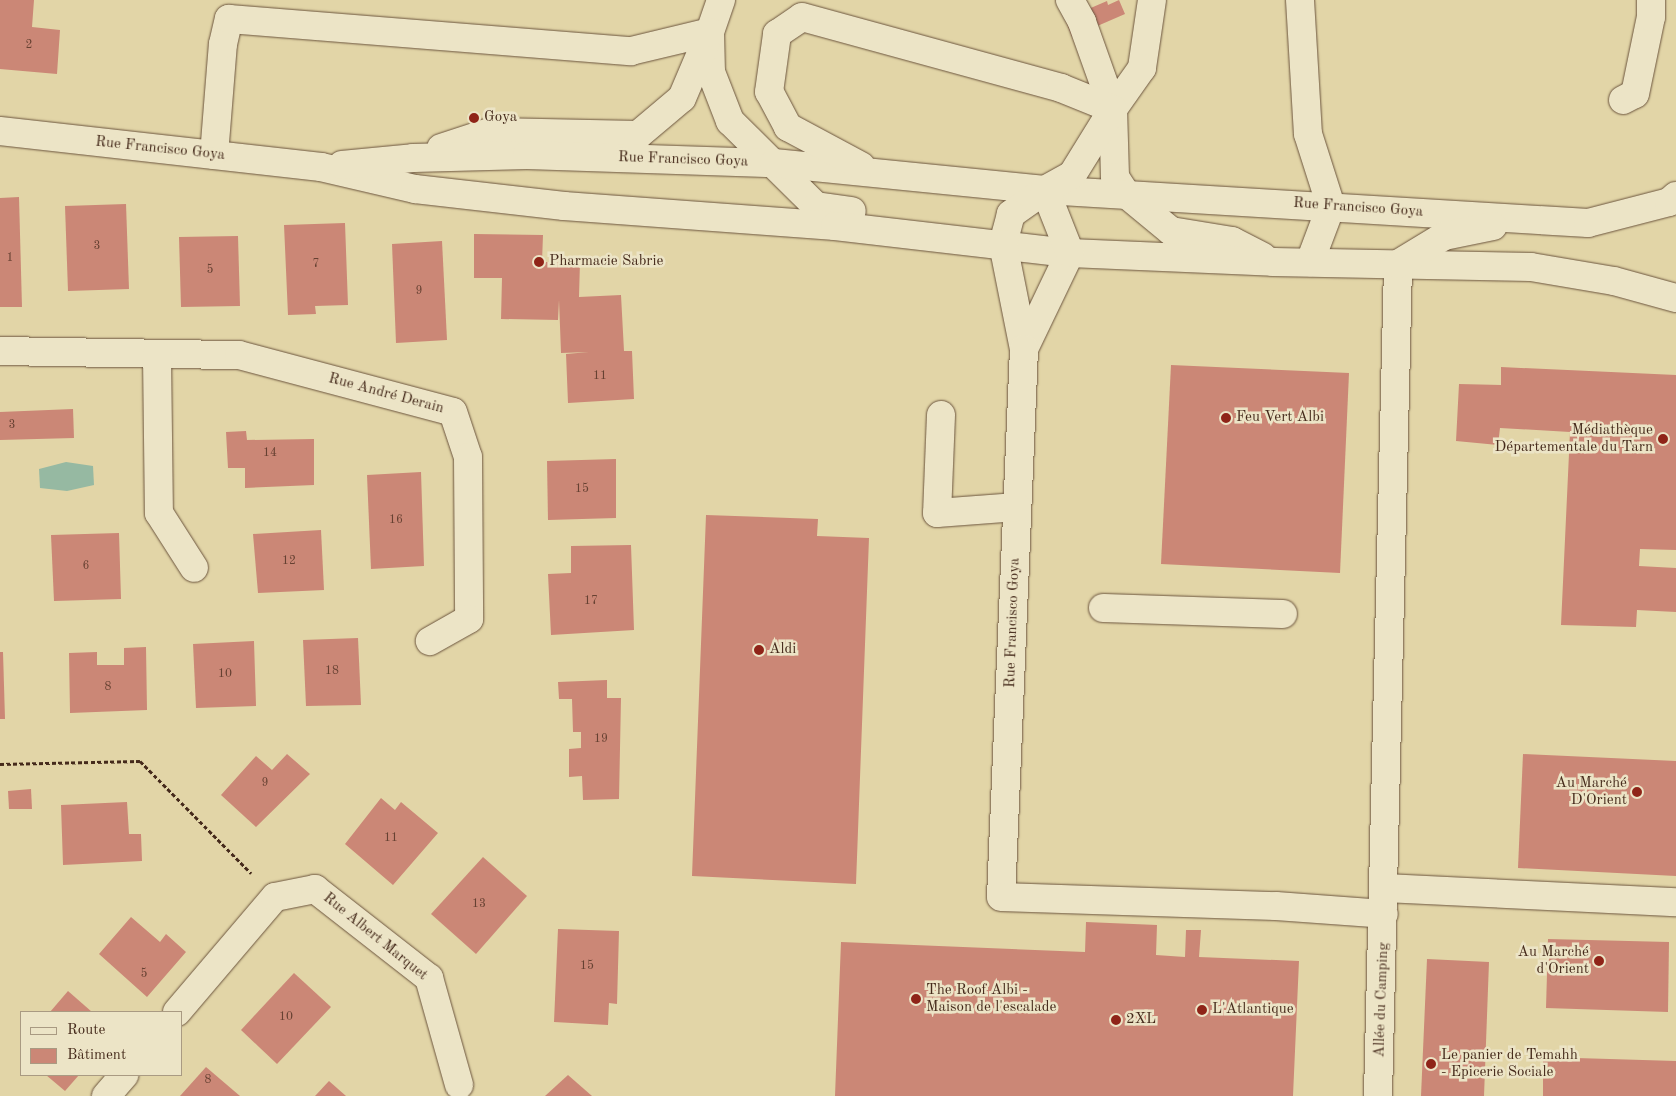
<!DOCTYPE html>
<meta charset="utf-8">
<style>
body{margin:0}
#map{position:relative;width:1676px;height:1096px;overflow:hidden;background:#e2d5a7;font-family:"Old Standard TT",serif}
div>[style]{position:absolute}
.water>*{inset:0;background:#96b9a2}
.building>*{inset:0;background:#cb8776}
.path>*{height:3px;margin-top:-1.5px;transform-origin:0;background:repeating-linear-gradient(90deg,#452a1b 0 4px,transparent 0 6.5px)}
.roads{filter:drop-shadow(0 0 1px #6c553e) drop-shadow(0 0 1px #6c553e)}
.minor>*{height:28px;margin:-14px;padding:0 14px;transform-origin:14px;border-radius:14px;background:#ece4c6}
.dots>*{width:14px;height:14px;translate:-50% -50%;box-sizing:border-box;border:2px solid #ece4c6;border-radius:50%}
span{translate:-50% -50%;white-space:nowrap;text-align:center;line-height:1.15;-webkit-text-stroke:5px #ece4c6;paint-order:stroke}
.number-label{font-size:12px;color:#664132}
.number-label span{-webkit-text-stroke-width:0}
.poi-label{font-size:15px;color:#452a1b}
.left{translate:0 -50%;text-align:left}
.right{translate:-100% -50%;text-align:right}
.street-label{font-size:15px;color:#452a1b}
.legend{position:absolute;left:20px;top:1011px;width:162px;height:65px;box-sizing:border-box;background:#ece4c6;border:1px solid #a99a82;margin:0;padding:6px 9px;list-style:none;font-size:15px;color:#452a1b}
.legend li{display:flex;align-items:center;gap:10px;height:25px}
.legend b{width:25px;border:1px solid #a99a82}
</style>
<div id="map">
<div class="water">
<i style="clip-path:polygon(66px 462px,93px 466px,94px 485px,67px 491px,40px 488px,39px 469px)"></i>
</div>
<div class="building">
<i style="clip-path:polygon(0 0,34px 0,32px 27px,60px 30px,57px 74px,0 69px)"></i>
<i style="clip-path:polygon(1119px 0,1125px 14px,1072px 37px,1065px 19px,1107px 1px,1108px 5px)"></i>
<i style="clip-path:polygon(19px 197px,22px 307px,0 307px,0 198px)"></i>
<i style="clip-path:polygon(126px 204px,129px 289px,68px 291px,65px 206px)"></i>
<i style="clip-path:polygon(345px 223px,348px 305px,315px 306px,316px 314px,288px 315px,284px 225px)"></i>
<i style="clip-path:polygon(474px 234px,543px 235px,542px 262px,580px 262px,579px 297px,621px 295px,624px 351px,632px 351px,634px 399px,568px 403px,566px 354px,589px 352px,561px 353px,559px 300px,558px 320px,501px 319px,502px 278px,474px 278px)"></i>
<i style="clip-path:polygon(238px 236px,240px 306px,181px 307px,179px 237px)"></i>
<i style="clip-path:polygon(442px 241px,447px 340px,396px 343px,392px 244px)"></i>
<i style="clip-path:polygon(1171px 365px,1349px 373px,1340px 573px,1161px 564px)"></i>
<i style="clip-path:polygon(1501px 367px,1676px 375px,1676px 550px,1640px 549px,1639px 566px,1676px 568px,1676px 612px,1637px 610px,1636px 627px,1561px 625px,1570px 432px,1500px 428px,1498px 445px,1456px 441px,1459px 384px,1501px 385px)"></i>
<i style="clip-path:polygon(73px 409px,74px 438px,0 440px,0 412px)"></i>
<i style="clip-path:polygon(246px 431px,247px 440px,314px 439px,314px 485px,245px 488px,245px 468px,228px 468px,226px 432px)"></i>
<i style="clip-path:polygon(616px 459px,616px 518px,548px 520px,547px 461px)"></i>
<i style="clip-path:polygon(421px 472px,424px 566px,371px 569px,367px 475px)"></i>
<i style="clip-path:polygon(706px 515px,818px 519px,817px 536px,869px 538px,856px 884px,692px 876px)"></i>
<i style="clip-path:polygon(321px 530px,324px 590px,258px 593px,253px 534px)"></i>
<i style="clip-path:polygon(119px 533px,121px 599px,54px 601px,51px 535px)"></i>
<i style="clip-path:polygon(631px 545px,634px 630px,551px 635px,548px 574px,571px 573px,571px 546px)"></i>
<i style="clip-path:polygon(358px 638px,361px 705px,306px 706px,303px 640px)"></i>
<i style="clip-path:polygon(254px 641px,256px 706px,196px 708px,193px 644px)"></i>
<i style="clip-path:polygon(146px 647px,147px 710px,70px 713px,69px 653px,97px 652px,97px 665px,124px 665px,124px 648px)"></i>
<i style="clip-path:polygon(0 652px,3px 652px,5px 719px,0 719px)"></i>
<i style="clip-path:polygon(607px 680px,607px 698px,621px 698px,619px 799px,583px 800px,582px 776px,569px 777px,569px 749px,581px 748px,581px 732px,573px 732px,572px 699px,559px 699px,558px 682px)"></i>
<i style="clip-path:polygon(287px 754px,310px 774px,256px 827px,221px 795px,256px 756px,272px 770px)"></i>
<i style="clip-path:polygon(1523px 754px,1676px 761px,1676px 876px,1518px 868px)"></i>
<i style="clip-path:polygon(31px 789px,32px 809px,9px 809px,8px 791px)"></i>
<i style="clip-path:polygon(381px 798px,395px 810px,401px 802px,438px 833px,393px 885px,345px 844px)"></i>
<i style="clip-path:polygon(127px 802px,129px 834px,141px 834px,142px 861px,63px 865px,61px 805px)"></i>
<i style="clip-path:polygon(483px 857px,527px 896px,476px 954px,431px 914px)"></i>
<i style="clip-path:polygon(131px 917px,160px 942px,166px 934px,186px 952px,147px 997px,99px 954px)"></i>
<i style="clip-path:polygon(1086px 922px,1157px 925px,1156px 955px,1185px 957px,1186px 930px,1201px 930px,1199px 957px,1299px 961px,1293px 1096px,835px 1096px,841px 942px,1085px 952px)"></i>
<i style="clip-path:polygon(558px 929px,619px 931px,617px 1004px,609px 1003px,608px 1025px,554px 1022px)"></i>
<i style="clip-path:polygon(1548px 939px,1669px 942px,1668px 1012px,1546px 1008px)"></i>
<i style="clip-path:polygon(1427px 959px,1489px 962px,1484px 1096px,1421px 1096px)"></i>
<i style="clip-path:polygon(294px 973px,331px 1007px,277px 1064px,241px 1030px)"></i>
<i style="clip-path:polygon(68px 991px,92px 1012px,50px 1012px)"></i>
<i style="clip-path:polygon(1543px 1057px,1676px 1061px,1676px 1096px,1543px 1096px)"></i>
<i style="clip-path:polygon(206px 1067px,240px 1096px,180px 1096px)"></i>
<i style="clip-path:polygon(46px 1075px,79px 1075px,65px 1091px)"></i>
<i style="clip-path:polygon(568px 1075px,592px 1096px,545px 1096px)"></i>
<i style="clip-path:polygon(329px 1081px,346px 1096px,315px 1096px)"></i>
</div>
<div class="path">
<i style="left:0;top:764px;width:140px;rotate:-1.2deg"></i>
<i style="left:140px;top:761px;width:158px;rotate:45.3deg"></i>
</div>
<div class="roads">
<div class="minor">
<i style="left:721px;top:0;width:34px;rotate:109deg"></i>
<i style="left:710px;top:32px;width:40px;rotate:88.6deg"></i>
<i style="left:711px;top:72px;width:53px;rotate:68.8deg"></i>
<i style="left:730px;top:121px;width:121px;rotate:44.7deg"></i>
<i style="left:816px;top:206px;width:36px;rotate:8deg"></i>
<i style="left:1070px;top:0;width:25px;rotate:61deg"></i>
<i style="left:1082px;top:22px;width:92px;rotate:70.4deg"></i>
<i style="left:1152px;top:0;width:69px;rotate:98.4deg"></i>
<i style="left:1142px;top:68px;width:50px;rotate:125.3deg"></i>
<i style="left:1113px;top:109px;width:68px;rotate:88.3deg"></i>
<i style="left:1115px;top:177px;width:20px;rotate:57deg"></i>
<i style="left:1126px;top:194px;width:58px;rotate:39.4deg"></i>
<i style="left:1171px;top:231px;width:62px;rotate:9.3deg"></i>
<i style="left:1232px;top:241px;width:34px;rotate:27deg"></i>
<i style="left:1300px;top:0;width:134px;rotate:86.6deg"></i>
<i style="left:1308px;top:134px;width:76px;rotate:72.3deg"></i>
<i style="left:1331px;top:206px;width:60px;rotate:110.6deg"></i>
<i style="left:1623px;top:100px;width:13px;rotate:-27deg"></i>
<i style="left:1635px;top:94px;width:79px;rotate:-78.3deg"></i>
<i style="left:1651px;top:17px;width:17px;rotate:-90deg"></i>
<i style="left:0;top:131px;width:323px;rotate:6.4deg"></i>
<i style="left:321px;top:167px;width:97px;rotate:13.2deg"></i>
<i style="left:415px;top:189px;width:150px;rotate:6.5deg"></i>
<i style="left:564px;top:206px;width:272px;rotate:4.2deg"></i>
<i style="left:835px;top:226px;width:237px;rotate:6.6deg"></i>
<i style="left:1070px;top:253px;width:203px;rotate:2.5deg"></i>
<i style="left:1273px;top:262px;width:258px;rotate:1.1deg"></i>
<i style="left:1531px;top:267px;width:84px;rotate:9.6deg"></i>
<i style="left:1614px;top:281px;width:64px;rotate:15.3deg"></i>
<i style="left:441px;top:148px;width:52px;rotate:-18.1deg"></i>
<i style="left:490px;top:132px;width:148px;rotate:1.2deg"></i>
<i style="left:638px;top:135px;width:57px;rotate:-40.1deg"></i>
<i style="left:682px;top:98px;width:72px;rotate:-67deg"></i>
<i style="left:214px;top:155px;width:111px;rotate:-85.4deg"></i>
<i style="left:223px;top:44px;width:26px;rotate:-77deg"></i>
<i style="left:229px;top:19px;width:403px;rotate:4.6deg"></i>
<i style="left:631px;top:51px;width:81px;rotate:-13.5deg"></i>
<i style="left:342px;top:165px;width:71px;rotate:-5.6deg"></i>
<i style="left:413px;top:158px;width:114px;rotate:-1.5deg"></i>
<i style="left:527px;top:155px;width:247px;rotate:1.9deg"></i>
<i style="left:774px;top:163px;width:272px;rotate:5.7deg"></i>
<i style="left:1045px;top:190px;width:544px;rotate:3.48deg"></i>
<i style="left:1588px;top:223px;width:84px;rotate:-14.5deg"></i>
<i style="left:1669px;top:202px;width:9px;rotate:-41deg"></i>
<i style="left:861px;top:166px;width:83px;rotate:-151.9deg"></i>
<i style="left:788px;top:127px;width:40px;rotate:-118deg"></i>
<i style="left:769px;top:92px;width:59px;rotate:-82.1deg"></i>
<i style="left:777px;top:34px;width:30px;rotate:-34deg"></i>
<i style="left:802px;top:17px;width:269px;rotate:15.3deg"></i>
<i style="left:1061px;top:88px;width:56px;rotate:22deg"></i>
<i style="left:1113px;top:109px;width:78px;rotate:121.8deg"></i>
<i style="left:1072px;top:175px;width:31px;rotate:151deg"></i>
<i style="left:1045px;top:190px;width:42px;rotate:144.8deg"></i>
<i style="left:1011px;top:214px;width:31px;rotate:105deg"></i>
<i style="left:1003px;top:244px;width:107px;rotate:78.7deg"></i>
<i style="left:1024px;top:349px;width:106px;rotate:-64.4deg"></i>
<i style="left:1070px;top:253px;width:68px;rotate:-111.6deg"></i>
<i style="left:1024px;top:349px;width:548px;rotate:92.4deg"></i>
<i style="left:1001px;top:897px;width:275px;rotate:1.9deg"></i>
<i style="left:1276px;top:906px;width:108px;rotate:4.2deg"></i>
<i style="left:0;top:351px;width:239px;rotate:1deg"></i>
<i style="left:239px;top:355px;width:221px;rotate:14.9deg"></i>
<i style="left:453px;top:412px;width:47px;rotate:71.6deg"></i>
<i style="left:468px;top:457px;width:162px;rotate:89.6deg"></i>
<i style="left:469px;top:619px;width:45px;rotate:150.6deg"></i>
<i style="left:157px;top:355px;width:158px;rotate:89.3deg"></i>
<i style="left:159px;top:513px;width:65px;rotate:57.5deg"></i>
<i style="left:941px;top:415px;width:98px;rotate:92.3deg"></i>
<i style="left:937px;top:513px;width:80px;rotate:-4.3deg"></i>
<i style="left:1103px;top:608px;width:180px;rotate:1.9deg"></i>
<i style="left:1385px;top:888px;width:291px;rotate:2.8deg"></i>
<i style="left:177px;top:1012px;width:151px;rotate:-49.6deg"></i>
<i style="left:275px;top:897px;width:41px;rotate:-11.3deg"></i>
<i style="left:315px;top:889px;width:145px;rotate:38deg"></i>
<i style="left:429px;top:978px;width:111px;rotate:74.3deg"></i>
<i style="left:106px;top:1096px;width:28px;rotate:-49deg"></i>
<i style="left:1378px;top:1096px;width:832px;rotate:-88.62deg"></i>
<i style="left:1398px;top:264px;width:54px;rotate:-31.3deg"></i>
<i style="left:1444px;top:236px;width:50px;rotate:-11.5deg"></i>
</div>
</div>
<div class="dots">
<i style="left:474px;top:118px;background:#8f2418"></i>
<i style="left:539px;top:262px;background:#8f2418"></i>
<i style="left:1226px;top:418px;background:#8f2418"></i>
<i style="left:1663px;top:439px;background:#8f2418"></i>
<i style="left:759px;top:650px;background:#8f2418"></i>
<i style="left:1637px;top:792px;background:#8f2418"></i>
<i style="left:1599px;top:961px;background:#8f2418"></i>
<i style="left:916px;top:999px;background:#8f2418"></i>
<i style="left:1202px;top:1010px;background:#8f2418"></i>
<i style="left:1116px;top:1020px;background:#8f2418"></i>
<i style="left:1431px;top:1064px;background:#8f2418"></i>
</div>
<div class="number-label">
<span style="left:29px;top:46px">2</span>
<span style="left:97px;top:247px">3</span>
<span style="left:10px;top:259px">1</span>
<span style="left:316px;top:265px">7</span>
<span style="left:210px;top:271px">5</span>
<span style="left:419px;top:292px">9</span>
<span style="left:600px;top:377px">11</span>
<span style="left:12px;top:426px">3</span>
<span style="left:270px;top:454px">14</span>
<span style="left:582px;top:490px">15</span>
<span style="left:396px;top:521px">16</span>
<span style="left:289px;top:562px">12</span>
<span style="left:86px;top:567px">6</span>
<span style="left:591px;top:602px">17</span>
<span style="left:332px;top:672px">18</span>
<span style="left:225px;top:675px">10</span>
<span style="left:108px;top:688px">8</span>
<span style="left:601px;top:740px">19</span>
<span style="left:265px;top:784px">9</span>
<span style="left:391px;top:839px">11</span>
<span style="left:479px;top:905px">13</span>
<span style="left:587px;top:967px">15</span>
<span style="left:144px;top:975px">5</span>
<span style="left:286px;top:1018px">10</span>
<span style="left:208px;top:1081px">8</span>
</div>
<div class="poi-label">
<span class="left" style="left:484px;top:118px">Goya</span>
<span class="left" style="left:549px;top:262px">Pharmacie Sabrie</span>
<span class="left" style="left:1236px;top:418px">Feu Vert Albi</span>
<span class="right" style="left:1653px;top:439px">Médiathèque<br>Départementale du Tarn</span>
<span class="left" style="left:769px;top:650px">Aldi</span>
<span class="right" style="left:1627px;top:792px">Au Marché<br>D'Orient</span>
<span class="right" style="left:1589px;top:961px">Au Marché<br>d'Orient</span>
<span class="left" style="left:926px;top:999px">The Roof Albi -<br>Maison de l'escalade</span>
<span class="left" style="left:1212px;top:1010px">L'Atlantique</span>
<span class="left" style="left:1126px;top:1020px">2XL</span>
<span class="left" style="left:1441px;top:1064px">Le panier de Temahh<br>- Epicerie Sociale</span>
</div>
<div class="street-label">
<span style="left:160px;top:149px;rotate:6deg">Rue Francisco Goya</span>
<span style="left:683px;top:160px;rotate:2deg">Rue Francisco Goya</span>
<span style="left:1358px;top:208px;rotate:4deg">Rue Francisco Goya</span>
<span style="left:386px;top:394px;rotate:15deg">Rue André Derain</span>
<span style="left:1013px;top:623px;rotate:-88deg">Rue Francisco Goya</span>
<span style="left:375px;top:937px;rotate:39deg">Rue Albert Marquet</span>
<span style="left:1382px;top:1000px;rotate:-88deg">Allée du Camping</span>
</div>
<ul class="legend">
<li><b style="height:6px;background:#ece4c6"></b>Route</li>
<li><b style="height:14px;background:#cb8776"></b>Bâtiment</li>
</ul>
</div>
